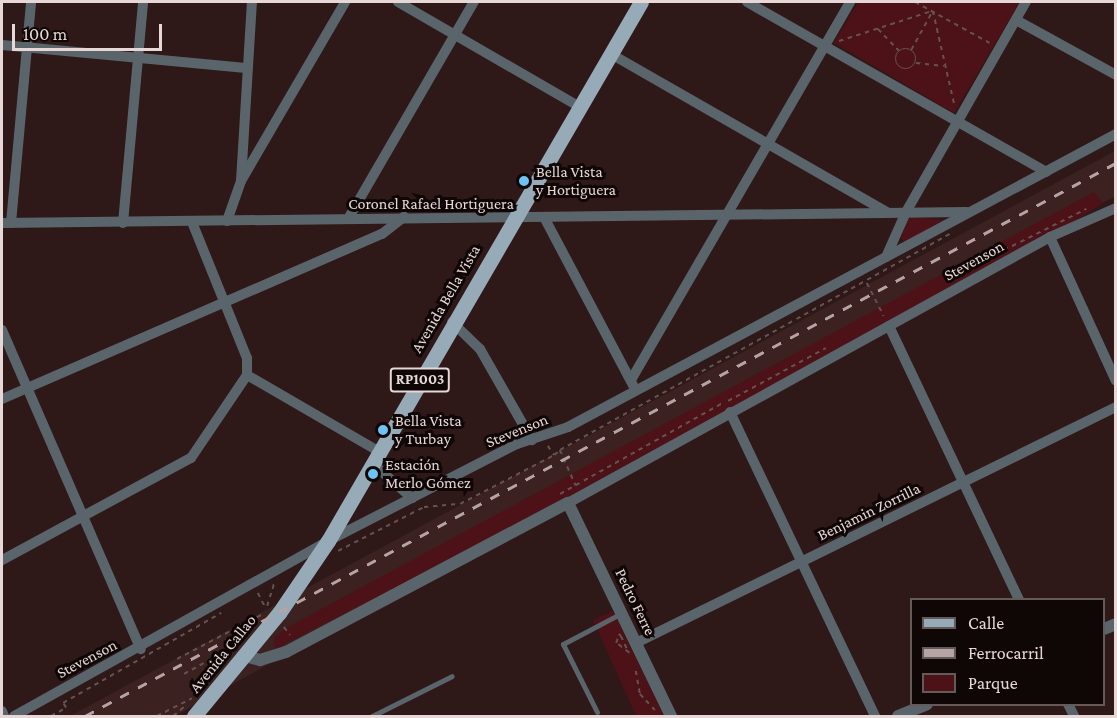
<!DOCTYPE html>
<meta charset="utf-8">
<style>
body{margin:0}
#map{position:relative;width:1117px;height:718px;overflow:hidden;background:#2e1818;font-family:"Crimson Pro",serif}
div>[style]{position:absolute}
.built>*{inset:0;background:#3c2121}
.green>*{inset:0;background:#4c1217}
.path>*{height:1.5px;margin-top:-0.75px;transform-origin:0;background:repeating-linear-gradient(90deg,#665252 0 4.5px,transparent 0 9px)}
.path>.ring{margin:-0.75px;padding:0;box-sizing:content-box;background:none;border:1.5px solid #665252;border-radius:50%}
.service>*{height:5px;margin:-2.5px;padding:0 2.5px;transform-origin:2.5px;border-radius:2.5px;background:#5a646b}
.minor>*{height:10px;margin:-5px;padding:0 5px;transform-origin:5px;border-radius:5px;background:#5a646b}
.tertiary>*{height:12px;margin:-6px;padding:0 6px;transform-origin:6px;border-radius:6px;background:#5a646b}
.primary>*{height:15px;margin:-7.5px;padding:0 7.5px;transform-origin:7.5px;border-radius:7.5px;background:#96aab8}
.rail>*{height:3px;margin-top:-1.5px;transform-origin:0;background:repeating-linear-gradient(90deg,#b6a4a4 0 10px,transparent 0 20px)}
.dots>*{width:16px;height:16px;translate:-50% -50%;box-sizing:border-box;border:3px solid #0f0606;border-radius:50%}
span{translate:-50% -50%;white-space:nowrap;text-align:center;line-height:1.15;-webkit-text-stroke:6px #0f0606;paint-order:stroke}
.shield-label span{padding:2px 4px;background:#0f0606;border:2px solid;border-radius:4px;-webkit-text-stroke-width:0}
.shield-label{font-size:15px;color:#e7d7d7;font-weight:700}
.poi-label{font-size:16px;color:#e7d7d7}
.left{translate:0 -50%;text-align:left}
.street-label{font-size:16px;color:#e7d7d7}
.frame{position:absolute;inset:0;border:3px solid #e7d7d7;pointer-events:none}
.legend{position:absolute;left:910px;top:598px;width:195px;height:108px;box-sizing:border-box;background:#0f0606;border:2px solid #655a5a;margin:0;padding:8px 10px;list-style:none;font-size:18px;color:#e7d7d7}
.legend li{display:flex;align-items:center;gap:12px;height:30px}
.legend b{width:30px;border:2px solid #655a5a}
.scale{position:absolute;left:12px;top:24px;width:150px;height:27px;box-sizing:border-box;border:3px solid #e7d7d7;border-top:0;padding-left:8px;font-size:18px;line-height:21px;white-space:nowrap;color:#e7d7d7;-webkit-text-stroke:4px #0f0606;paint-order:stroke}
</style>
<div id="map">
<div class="built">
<i style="clip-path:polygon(1115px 151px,1115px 196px,175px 716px,70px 716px)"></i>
</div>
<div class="green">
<i style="clip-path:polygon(858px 2px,1020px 2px,954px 113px,834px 43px)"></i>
<i style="clip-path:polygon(1094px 192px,1103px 203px,1082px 217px,569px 499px,275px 649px,274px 638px,288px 627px)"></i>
<i style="clip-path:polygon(908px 219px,913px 217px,944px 220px,905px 242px,901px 238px)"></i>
<i style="clip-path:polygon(613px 611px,664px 716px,636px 716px,593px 620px)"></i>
</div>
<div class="path">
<i style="left:915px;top:2px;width:85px;rotate:28.7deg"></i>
<i style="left:933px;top:11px;width:98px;rotate:77.1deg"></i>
<i style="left:878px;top:29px;width:30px;rotate:46deg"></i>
<i style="left:839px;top:41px;width:98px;rotate:-17.9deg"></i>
<i class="ring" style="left:896px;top:49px;width:18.5px;height:18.5px"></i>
<i style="left:911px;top:50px;width:43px;rotate:-61.1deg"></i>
<i style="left:916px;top:63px;width:28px;rotate:6deg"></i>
<i style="left:1004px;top:250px;width:92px;rotate:-26.6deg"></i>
<i style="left:867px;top:283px;width:37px;rotate:63deg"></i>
<i style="left:728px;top:401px;width:111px;rotate:-28.4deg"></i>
<i style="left:548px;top:446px;width:11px;rotate:56deg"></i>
<i style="left:554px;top:455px;width:8px;rotate:-40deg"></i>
<i style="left:560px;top:450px;width:39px;rotate:66deg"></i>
<i style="left:560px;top:450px;width:446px;rotate:-29deg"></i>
<i style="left:560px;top:494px;width:187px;rotate:-29.2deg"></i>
<i style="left:338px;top:551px;width:97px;rotate:-27.1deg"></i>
<i style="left:424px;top:507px;width:36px;rotate:-5deg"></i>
<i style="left:460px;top:504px;width:106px;rotate:-27.5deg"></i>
<i style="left:258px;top:593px;width:18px;rotate:63deg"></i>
<i style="left:267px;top:606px;width:24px;rotate:-73deg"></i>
<i style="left:284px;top:627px;width:10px;rotate:53deg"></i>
<i style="left:619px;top:634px;width:3px;rotate:45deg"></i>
<i style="left:621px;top:636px;width:19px;rotate:65deg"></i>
<i style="left:629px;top:653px;width:16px;rotate:-142deg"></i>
<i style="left:616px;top:643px;width:9px;rotate:-72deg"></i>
<i style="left:177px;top:659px;width:95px;rotate:-27.6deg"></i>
<i style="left:636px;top:671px;width:23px;rotate:80deg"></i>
<i style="left:640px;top:694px;width:22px;rotate:47deg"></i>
<i style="left:184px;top:674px;width:56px;rotate:-28.9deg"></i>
<i style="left:63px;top:703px;width:182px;rotate:-29.7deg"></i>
<i style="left:51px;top:716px;width:17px;rotate:-28deg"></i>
<i style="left:66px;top:708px;width:9px;rotate:-122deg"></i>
<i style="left:157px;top:716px;width:39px;rotate:-27deg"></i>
<i style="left:173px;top:716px;width:16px;rotate:-40deg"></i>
</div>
<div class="service">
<i style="left:597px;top:712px;width:76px;rotate:-116.6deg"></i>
<i style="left:563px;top:644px;width:64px;rotate:-27.8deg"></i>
<i style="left:372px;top:716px;width:89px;rotate:-26.6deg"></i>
</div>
<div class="minor">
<i style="left:398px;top:2px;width:210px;rotate:30deg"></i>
<i style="left:747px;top:2px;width:344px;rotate:29.6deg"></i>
<i style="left:1016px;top:20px;width:114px;rotate:28.8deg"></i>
<i style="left:2px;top:45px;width:245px;rotate:5.4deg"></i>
<i style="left:611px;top:54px;width:318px;rotate:29.8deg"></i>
<i style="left:241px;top:181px;width:207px;rotate:-59.8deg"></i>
<i style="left:348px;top:219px;width:251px;rotate:-59.9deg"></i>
<i style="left:545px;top:219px;width:188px;rotate:62.1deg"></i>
<i style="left:227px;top:221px;width:42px;rotate:-70.7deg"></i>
<i style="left:241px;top:181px;width:179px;rotate:-86.5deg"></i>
<i style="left:192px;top:222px;width:147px;rotate:68deg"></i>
<i style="left:247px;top:358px;width:17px;rotate:90deg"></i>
<i style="left:2px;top:223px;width:964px;rotate:-0.65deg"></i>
<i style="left:11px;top:223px;width:222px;rotate:-84.8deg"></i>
<i style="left:123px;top:223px;width:222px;rotate:-84.8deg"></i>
<i style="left:1050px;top:237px;width:158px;rotate:65.4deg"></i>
<i style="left:886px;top:257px;width:49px;rotate:-66deg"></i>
<i style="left:906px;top:212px;width:242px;rotate:-60.3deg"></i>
<i style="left:452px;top:322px;width:39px;rotate:44deg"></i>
<i style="left:480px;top:349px;width:105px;rotate:60.3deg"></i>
<i style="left:889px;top:326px;width:303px;rotate:64.6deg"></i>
<i style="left:2px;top:330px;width:348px;rotate:66.5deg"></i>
<i style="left:247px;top:375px;width:154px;rotate:30.1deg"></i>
<i style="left:631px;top:380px;width:437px;rotate:-59.9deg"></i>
<i style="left:2px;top:399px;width:414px;rotate:-23.5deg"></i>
<i style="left:382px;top:234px;width:28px;rotate:-38deg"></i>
<i style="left:730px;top:412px;width:337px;rotate:64.5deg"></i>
<i style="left:373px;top:464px;width:52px;rotate:41.1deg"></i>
<i style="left:568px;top:503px;width:551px;rotate:-28.89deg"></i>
<i style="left:1050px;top:237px;width:72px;rotate:-23.7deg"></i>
<i style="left:2px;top:560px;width:215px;rotate:-28.4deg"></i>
<i style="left:191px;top:458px;width:100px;rotate:-56deg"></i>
<i style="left:636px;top:643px;width:535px;rotate:-26.18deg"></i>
<i style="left:1068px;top:704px;width:13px;rotate:63deg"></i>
<i style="left:2px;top:711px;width:5px;rotate:68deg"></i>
<i style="left:14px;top:716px;width:359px;rotate:-29.1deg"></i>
<i style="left:328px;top:541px;width:212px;rotate:-27.2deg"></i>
<i style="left:517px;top:444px;width:54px;rotate:-18.4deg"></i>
<i style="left:568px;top:427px;width:621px;rotate:-28.13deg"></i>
</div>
<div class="tertiary">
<i style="left:1104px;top:629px;width:13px;rotate:-23deg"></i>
<i style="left:245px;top:656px;width:16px;rotate:15deg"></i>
<i style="left:260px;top:660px;width:27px;rotate:-17deg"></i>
<i style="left:286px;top:652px;width:319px;rotate:-27.9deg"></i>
<i style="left:568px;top:503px;width:237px;rotate:64.2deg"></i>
<i style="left:898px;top:716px;width:31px;rotate:-22deg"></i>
</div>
<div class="primary">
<i style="left:194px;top:716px;width:134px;rotate:-50.5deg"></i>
<i style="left:279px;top:613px;width:87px;rotate:-55.8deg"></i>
<i style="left:328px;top:541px;width:623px;rotate:-59.86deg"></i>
</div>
<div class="rail">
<i style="left:85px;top:716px;width:1170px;rotate:-28.21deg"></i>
</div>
<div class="dots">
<i style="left:524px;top:181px;background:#6fc2f4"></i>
<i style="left:383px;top:430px;background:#6fc2f4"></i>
<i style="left:373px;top:474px;background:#6fc2f4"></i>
</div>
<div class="shield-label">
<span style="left:420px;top:380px">RP1003</span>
</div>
<div class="poi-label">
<span class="left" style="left:536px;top:181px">Bella Vista<br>y Hortiguera</span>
<span class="left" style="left:395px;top:430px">Bella Vista<br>y Turbay</span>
<span class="left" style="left:385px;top:474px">Estación<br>Merlo Gómez</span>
</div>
<div class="street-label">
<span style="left:431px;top:204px">Coronel Rafael Hortiguera</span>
<span style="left:974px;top:261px;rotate:-29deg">Stevenson</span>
<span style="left:446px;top:299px;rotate:-60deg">Avenida Bella Vista</span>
<span style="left:517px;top:431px;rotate:-22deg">Stevenson</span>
<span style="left:869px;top:512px;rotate:-26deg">Benjamin Zorrilla</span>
<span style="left:635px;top:602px;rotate:64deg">Pedro Ferre</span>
<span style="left:223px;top:654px;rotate:-51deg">Avenida Callao</span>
<span style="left:87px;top:659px;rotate:-28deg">Stevenson</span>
</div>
<div class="frame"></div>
<ul class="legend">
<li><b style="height:8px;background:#96aab8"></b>Calle</li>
<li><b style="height:8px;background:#b6a4a4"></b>Ferrocarril</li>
<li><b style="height:16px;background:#4c1217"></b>Parque</li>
</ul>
<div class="scale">100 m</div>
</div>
